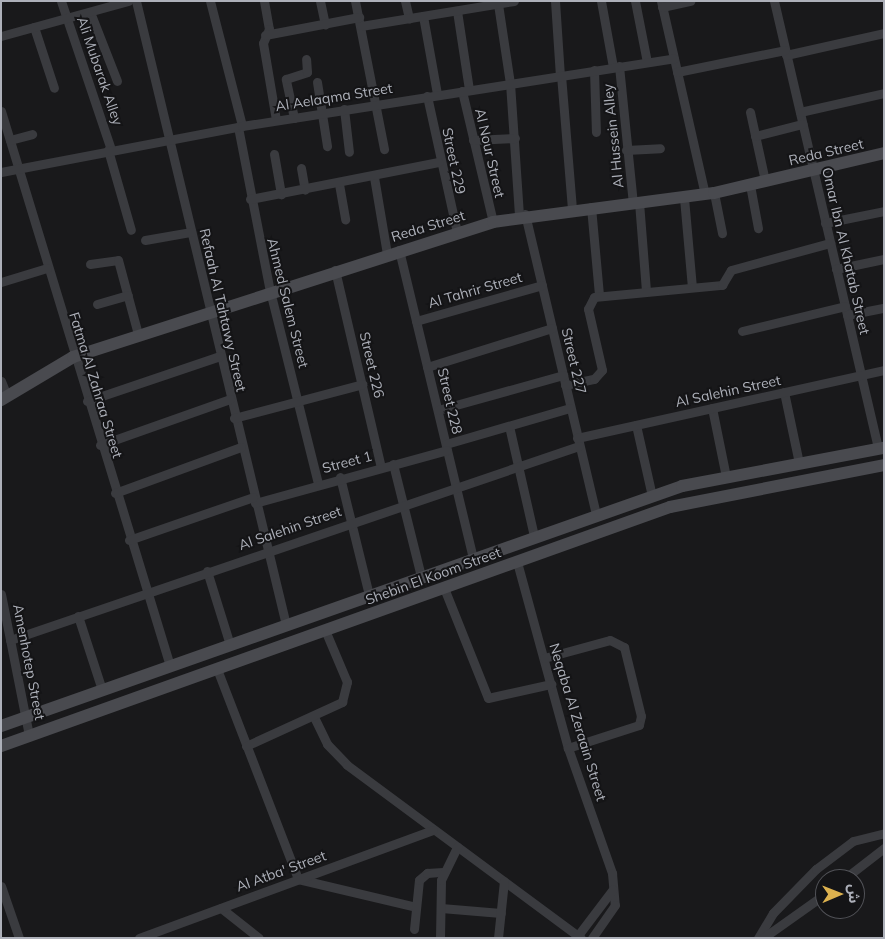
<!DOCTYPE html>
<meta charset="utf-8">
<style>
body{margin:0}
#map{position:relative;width:885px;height:939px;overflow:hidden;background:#19191b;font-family:Mulish,"Noto Sans Arabic",sans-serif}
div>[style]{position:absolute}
.street>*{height:9px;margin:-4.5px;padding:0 4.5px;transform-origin:4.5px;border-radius:4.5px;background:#3a3b3f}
.secondary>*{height:12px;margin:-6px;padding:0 6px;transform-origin:6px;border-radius:6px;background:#494a4f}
span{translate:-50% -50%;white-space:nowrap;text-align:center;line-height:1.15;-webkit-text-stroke:4px #141416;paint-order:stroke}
.street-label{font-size:14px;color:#adb0b9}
.frame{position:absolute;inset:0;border:2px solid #adb0b9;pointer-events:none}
.north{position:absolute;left:815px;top:869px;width:50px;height:50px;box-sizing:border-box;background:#141416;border:1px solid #515257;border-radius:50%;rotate:89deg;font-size:14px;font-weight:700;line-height:20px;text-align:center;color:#adb0b9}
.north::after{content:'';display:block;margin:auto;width:18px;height:22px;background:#ddb24f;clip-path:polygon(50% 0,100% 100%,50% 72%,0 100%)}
</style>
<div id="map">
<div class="street">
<i style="left:61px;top:1px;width:157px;rotate:71.4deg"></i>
<i style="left:136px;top:1px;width:642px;rotate:76.48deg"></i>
<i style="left:210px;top:1px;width:129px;rotate:75.6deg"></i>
<i style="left:264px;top:1px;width:28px;rotate:80deg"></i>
<i style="left:269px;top:29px;width:15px;rotate:113deg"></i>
<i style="left:263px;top:43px;width:78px;rotate:80.4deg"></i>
<i style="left:320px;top:1px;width:24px;rotate:78deg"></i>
<i style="left:355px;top:1px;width:151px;rotate:78.9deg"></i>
<i style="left:405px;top:1px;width:18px;rotate:77deg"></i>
<i style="left:555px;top:1px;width:75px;rotate:86.2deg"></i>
<i style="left:601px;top:1px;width:67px;rotate:79.7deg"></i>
<i style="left:635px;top:1px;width:62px;rotate:78.9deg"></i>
<i style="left:661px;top:1px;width:198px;rotate:77.2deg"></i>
<i style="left:774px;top:1px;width:460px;rotate:76.9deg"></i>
<i style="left:498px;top:4px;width:80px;rotate:81.4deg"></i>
<i style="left:510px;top:83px;width:132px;rotate:86.1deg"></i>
<i style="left:662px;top:7px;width:29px;rotate:-12deg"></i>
<i style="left:457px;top:11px;width:79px;rotate:81.3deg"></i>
<i style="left:90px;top:12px;width:74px;rotate:68.6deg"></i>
<i style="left:423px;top:16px;width:79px;rotate:79.8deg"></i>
<i style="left:361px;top:26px;width:155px;rotate:-9.3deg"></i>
<i style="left:34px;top:27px;width:64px;rotate:71.8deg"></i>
<i style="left:265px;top:35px;width:96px;rotate:-10.8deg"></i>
<i style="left:1px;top:36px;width:132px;rotate:-15.4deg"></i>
<i style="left:786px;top:55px;width:100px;rotate:-12.7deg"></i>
<i style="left:619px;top:66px;width:138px;rotate:84.2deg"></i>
<i style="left:594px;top:70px;width:62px;rotate:88.2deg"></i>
<i style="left:677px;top:72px;width:110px;rotate:-11.5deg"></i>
<i style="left:561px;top:75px;width:134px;rotate:85.3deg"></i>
<i style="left:317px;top:82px;width:65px;rotate:81.1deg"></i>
<i style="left:462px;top:91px;width:135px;rotate:76.7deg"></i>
<i style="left:427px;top:96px;width:139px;rotate:77.6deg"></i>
<i style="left:344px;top:109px;width:43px;rotate:83.4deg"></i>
<i style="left:1px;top:111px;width:580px;rotate:73.06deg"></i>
<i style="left:750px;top:112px;width:71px;rotate:77.7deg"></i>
<i style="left:800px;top:112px;width:86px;rotate:-12.7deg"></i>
<i style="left:294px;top:118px;width:40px;rotate:-102deg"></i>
<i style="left:286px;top:79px;width:22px;rotate:-18deg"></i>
<i style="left:307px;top:72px;width:13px;rotate:-94deg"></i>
<i style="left:238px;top:127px;width:167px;rotate:79deg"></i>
<i style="left:270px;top:291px;width:198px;rotate:76deg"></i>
<i style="left:755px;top:136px;width:49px;rotate:-14.3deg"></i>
<i style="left:10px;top:140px;width:23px;rotate:-15deg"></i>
<i style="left:473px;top:140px;width:42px;rotate:-2.7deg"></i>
<i style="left:108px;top:150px;width:83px;rotate:74deg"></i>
<i style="left:626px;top:150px;width:34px;rotate:-3deg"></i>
<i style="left:274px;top:154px;width:41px;rotate:80.1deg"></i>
<i style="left:301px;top:168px;width:22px;rotate:80deg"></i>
<i style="left:1px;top:172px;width:245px;rotate:-10.8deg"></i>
<i style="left:242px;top:126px;width:437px;rotate:-8.9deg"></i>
<i style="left:374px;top:177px;width:78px;rotate:80.4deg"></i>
<i style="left:339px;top:184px;width:36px;rotate:80deg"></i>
<i style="left:750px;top:185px;width:44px;rotate:79.5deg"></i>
<i style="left:714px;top:193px;width:41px;rotate:78.7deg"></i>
<i style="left:684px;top:198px;width:89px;rotate:84.9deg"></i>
<i style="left:250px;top:199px;width:192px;rotate:-11.1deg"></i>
<i style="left:639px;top:202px;width:89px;rotate:85.5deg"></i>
<i style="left:591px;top:207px;width:88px;rotate:84.8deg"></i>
<i style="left:525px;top:214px;width:309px;rotate:76.7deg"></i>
<i style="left:825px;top:223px;width:60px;rotate:-11.5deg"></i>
<i style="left:145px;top:240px;width:47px;rotate:-9.9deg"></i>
<i style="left:399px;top:250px;width:317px;rotate:76.5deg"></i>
<i style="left:90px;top:264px;width:28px;rotate:-8deg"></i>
<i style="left:118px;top:260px;width:77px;rotate:74.9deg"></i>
<i style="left:836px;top:269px;width:49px;rotate:-11.8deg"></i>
<i style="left:335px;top:270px;width:202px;rotate:76.9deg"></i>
<i style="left:1px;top:282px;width:48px;rotate:-16.9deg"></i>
<i style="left:97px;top:304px;width:32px;rotate:-16deg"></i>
<i style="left:847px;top:315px;width:38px;rotate:-11deg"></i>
<i style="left:416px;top:321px;width:131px;rotate:-15.9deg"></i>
<i style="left:742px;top:331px;width:106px;rotate:-13.6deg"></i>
<i style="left:427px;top:367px;width:131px;rotate:-17.3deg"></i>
<i style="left:1px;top:381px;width:16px;rotate:68deg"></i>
<i style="left:565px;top:385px;width:30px;rotate:-12deg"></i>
<i style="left:594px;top:379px;width:12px;rotate:-48deg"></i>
<i style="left:602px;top:370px;width:63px;rotate:-102.9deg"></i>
<i style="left:588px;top:309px;width:13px;rotate:-63deg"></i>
<i style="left:594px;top:297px;width:129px;rotate:-5.4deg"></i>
<i style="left:722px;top:285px;width:17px;rotate:-59deg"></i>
<i style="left:731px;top:270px;width:103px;rotate:-15.3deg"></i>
<i style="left:784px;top:392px;width:73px;rotate:78.1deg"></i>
<i style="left:87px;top:401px;width:140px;rotate:-18.7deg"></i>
<i style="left:712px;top:408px;width:70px;rotate:78.5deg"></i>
<i style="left:438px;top:410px;width:130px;rotate:-15.6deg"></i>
<i style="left:234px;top:418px;width:133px;rotate:-14.8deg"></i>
<i style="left:636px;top:425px;width:73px;rotate:77.3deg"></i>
<i style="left:509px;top:426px;width:113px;rotate:77.2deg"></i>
<i style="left:577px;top:438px;width:314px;rotate:-12.5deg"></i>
<i style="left:446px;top:444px;width:129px;rotate:-16.2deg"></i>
<i style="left:100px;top:445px;width:138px;rotate:-19.5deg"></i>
<i style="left:393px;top:464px;width:115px;rotate:76deg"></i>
<i style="left:340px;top:477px;width:122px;rotate:76.2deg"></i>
<i style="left:115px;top:493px;width:134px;rotate:-20.1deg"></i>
<i style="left:255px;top:503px;width:199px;rotate:-15.4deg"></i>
<i style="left:129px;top:540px;width:131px;rotate:-19.1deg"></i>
<i style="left:517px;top:562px;width:193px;rotate:74.7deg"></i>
<i style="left:568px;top:748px;width:133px;rotate:70.6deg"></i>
<i style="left:612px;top:873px;width:32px;rotate:85deg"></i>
<i style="left:615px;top:905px;width:40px;rotate:124.9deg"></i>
<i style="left:207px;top:571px;width:77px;rotate:72.7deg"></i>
<i style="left:444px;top:588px;width:118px;rotate:68.2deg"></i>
<i style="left:488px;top:698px;width:65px;rotate:-12.5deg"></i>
<i style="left:1px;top:594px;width:145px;rotate:78.8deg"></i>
<i style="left:78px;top:616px;width:78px;rotate:72deg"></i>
<i style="left:10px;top:640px;width:601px;rotate:-18.83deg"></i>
<i style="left:544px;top:658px;width:68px;rotate:-15.3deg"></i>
<i style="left:610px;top:640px;width:16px;rotate:27deg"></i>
<i style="left:624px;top:647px;width:71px;rotate:76.2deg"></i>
<i style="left:641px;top:716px;width:9px;rotate:103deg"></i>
<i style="left:639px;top:725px;width:75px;rotate:162.1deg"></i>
<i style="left:217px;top:669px;width:225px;rotate:68.9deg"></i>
<i style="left:298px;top:879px;width:121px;rotate:13.3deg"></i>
<i style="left:314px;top:717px;width:30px;rotate:64deg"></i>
<i style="left:327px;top:744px;width:29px;rotate:46deg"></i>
<i style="left:347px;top:765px;width:291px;rotate:36.5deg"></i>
<i style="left:246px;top:746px;width:106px;rotate:-24.6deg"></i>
<i style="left:342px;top:702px;width:21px;rotate:-76deg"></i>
<i style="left:347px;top:682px;width:56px;rotate:-112.9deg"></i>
<i style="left:844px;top:879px;width:51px;rotate:-37.8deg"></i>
<i style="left:1px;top:886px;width:55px;rotate:70.9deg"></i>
<i style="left:221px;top:908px;width:48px;rotate:38.3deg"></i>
<i style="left:441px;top:908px;width:60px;rotate:4.8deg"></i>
<i style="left:414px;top:929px;width:49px;rotate:-84.2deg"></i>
<i style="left:419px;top:880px;width:11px;rotate:-41deg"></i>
<i style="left:427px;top:873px;width:16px;rotate:-4deg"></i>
<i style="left:139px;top:938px;width:313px;rotate:-20.2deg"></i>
<i style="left:440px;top:938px;width:58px;rotate:-89deg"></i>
<i style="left:441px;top:880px;width:37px;rotate:-64deg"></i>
<i style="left:498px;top:938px;width:57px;rotate:-84deg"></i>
<i style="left:576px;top:938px;width:61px;rotate:-52.9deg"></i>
<i style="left:758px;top:938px;width:29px;rotate:-59deg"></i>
<i style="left:773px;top:913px;width:62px;rotate:-45.7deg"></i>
<i style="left:816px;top:869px;width:46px;rotate:-37.1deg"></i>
<i style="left:853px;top:841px;width:32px;rotate:-14deg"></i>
<i style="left:763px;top:938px;width:76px;rotate:-35.4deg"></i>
</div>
<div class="secondary">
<i style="left:1px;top:400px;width:84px;rotate:-30.8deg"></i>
<i style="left:73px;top:357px;width:441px;rotate:-17.8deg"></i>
<i style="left:493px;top:222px;width:223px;rotate:-7.5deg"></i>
<i style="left:714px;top:193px;width:175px;rotate:-13.2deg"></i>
<i style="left:1px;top:726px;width:722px;rotate:-19.41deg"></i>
<i style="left:682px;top:486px;width:206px;rotate:-10.7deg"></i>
<i style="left:1px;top:746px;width:710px;rotate:-19.66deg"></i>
<i style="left:670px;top:507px;width:218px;rotate:-11.1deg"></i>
</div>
<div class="street-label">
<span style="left:100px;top:71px;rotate:71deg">Ali Mubarak Alley</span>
<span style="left:334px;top:97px;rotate:-9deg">Al Aelaqma Street</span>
<span style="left:613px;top:136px;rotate:-96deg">Al Hussein Alley</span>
<span style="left:826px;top:152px;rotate:-13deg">Reda Street</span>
<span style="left:490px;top:153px;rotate:77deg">Al Nour Street</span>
<span style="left:454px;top:161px;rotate:78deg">Street 229</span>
<span style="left:428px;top:226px;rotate:-17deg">Reda Street</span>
<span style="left:846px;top:251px;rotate:77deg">Omar Ibn Al Khatab Street</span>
<span style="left:475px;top:290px;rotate:-16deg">Al Tahrir Street</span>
<span style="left:288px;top:303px;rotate:76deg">Ahmed Salem Street</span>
<span style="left:223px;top:310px;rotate:77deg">Refaah Al Tahtawy Street</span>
<span style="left:574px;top:361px;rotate:77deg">Street 227</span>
<span style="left:372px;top:365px;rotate:77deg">Street 226</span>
<span style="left:96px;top:385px;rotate:73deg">Fatma Al Zahraa Street</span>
<span style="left:728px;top:391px;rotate:-12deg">Al Salehin Street</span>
<span style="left:450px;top:401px;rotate:77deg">Street 228</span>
<span style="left:347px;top:462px;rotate:-15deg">Street 1</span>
<span style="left:290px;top:528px;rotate:-19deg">Al Salehin Street</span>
<span style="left:433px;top:576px;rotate:-20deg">Shebin El Koom Street</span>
<span style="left:29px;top:662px;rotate:79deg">Amenhotep Street</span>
<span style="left:578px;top:722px;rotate:73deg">Neqaba Al Zeraain Street</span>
<span style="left:281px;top:871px;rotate:-20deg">Al Atba' Street</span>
</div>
<div class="frame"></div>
<div class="north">ش</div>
</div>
